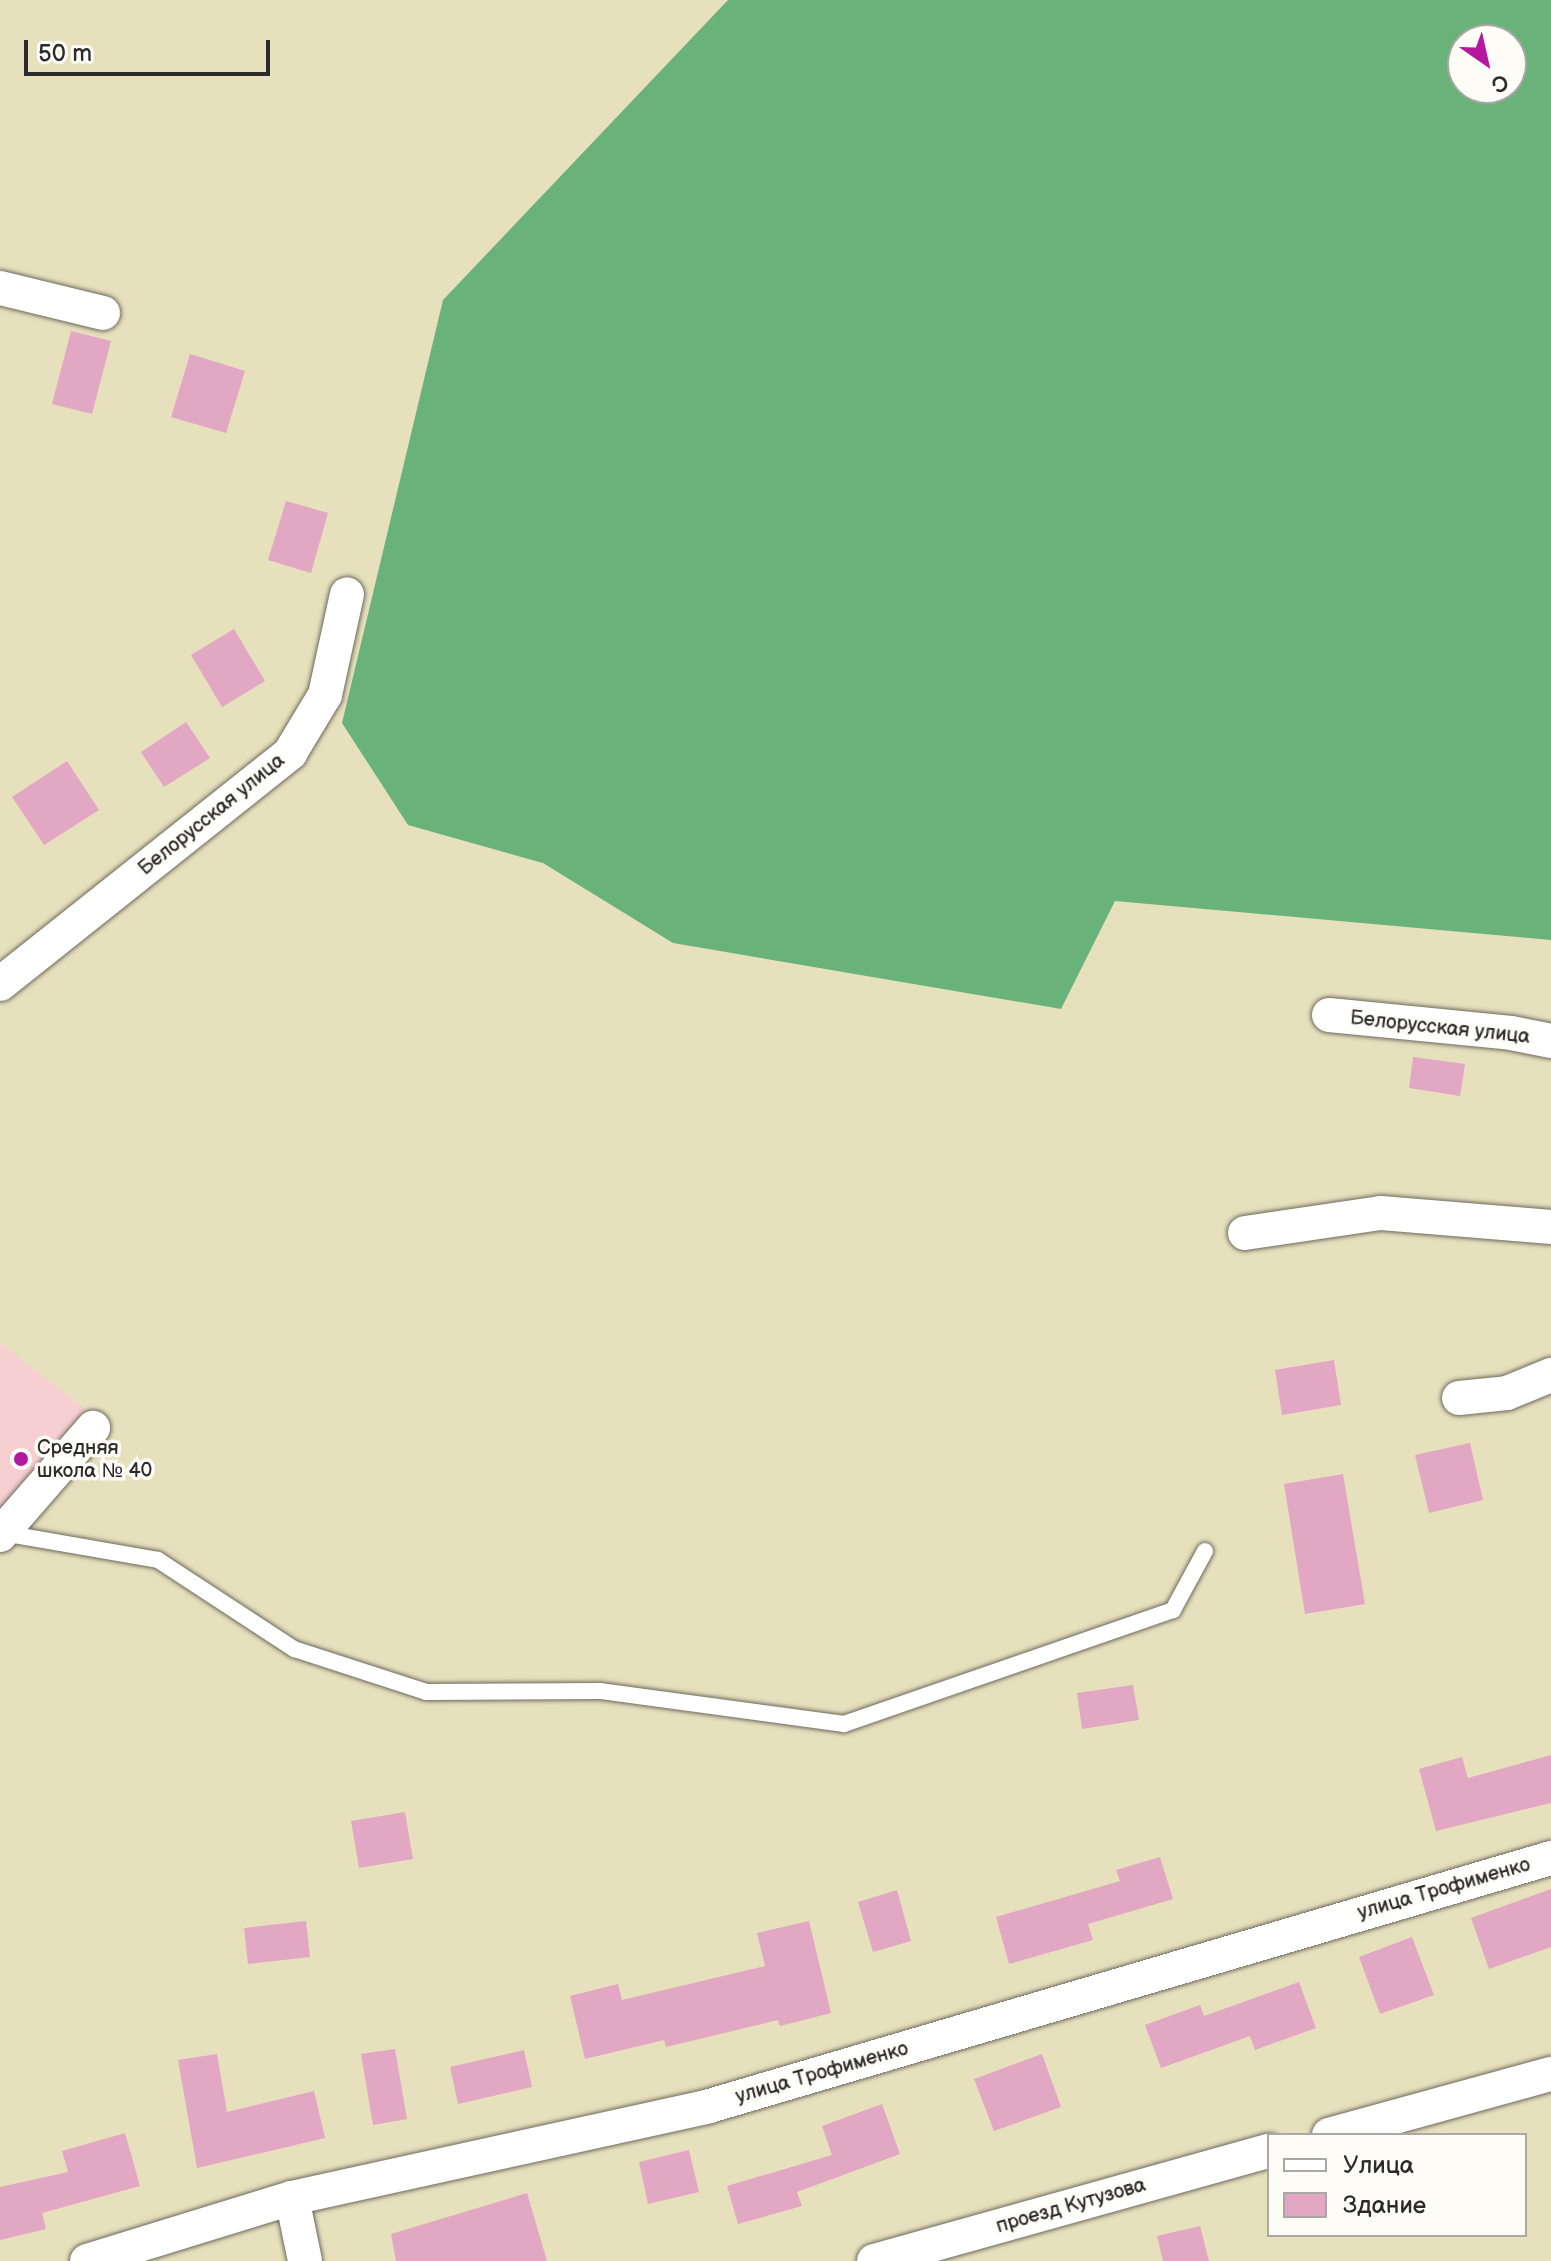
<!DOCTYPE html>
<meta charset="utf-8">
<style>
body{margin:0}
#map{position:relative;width:1551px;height:2261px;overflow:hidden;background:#e7e0bd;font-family:"Balsamiq Sans",sans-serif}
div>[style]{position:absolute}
.built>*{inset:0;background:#f7cfd1}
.forest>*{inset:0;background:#69b279}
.building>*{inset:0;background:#e2a7c3}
.roads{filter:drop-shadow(0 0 2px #6d6a5e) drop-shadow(0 0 2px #6d6a5e)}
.lane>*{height:16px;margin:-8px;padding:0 8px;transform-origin:8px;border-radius:8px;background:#fff}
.street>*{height:34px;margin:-17px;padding:0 17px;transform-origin:17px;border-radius:17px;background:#fff}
.dots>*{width:22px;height:22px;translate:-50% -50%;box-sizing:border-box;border:4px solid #fdfcf7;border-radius:50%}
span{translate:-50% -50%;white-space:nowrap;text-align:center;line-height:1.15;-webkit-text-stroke:7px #fdfcf7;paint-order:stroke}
.street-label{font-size:20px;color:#2b2b2b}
.poi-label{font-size:20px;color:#2b2b2b}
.left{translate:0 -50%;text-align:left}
.legend{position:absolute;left:1267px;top:2133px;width:260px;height:104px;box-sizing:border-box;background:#fdfcf7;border:2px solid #a9a8a5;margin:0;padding:10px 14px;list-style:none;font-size:24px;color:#2b2b2b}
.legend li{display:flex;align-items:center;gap:16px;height:40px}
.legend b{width:40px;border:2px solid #a9a8a5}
.north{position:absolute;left:1447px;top:24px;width:80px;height:80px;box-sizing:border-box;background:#fdfcf7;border:2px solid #a9a8a5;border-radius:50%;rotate:146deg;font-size:22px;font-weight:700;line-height:32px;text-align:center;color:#2b2b2b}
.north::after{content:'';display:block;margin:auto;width:28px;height:36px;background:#b5179e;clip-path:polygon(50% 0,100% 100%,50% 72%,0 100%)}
.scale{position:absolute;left:24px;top:40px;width:246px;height:36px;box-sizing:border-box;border:4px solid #2b2b2b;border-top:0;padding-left:10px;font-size:24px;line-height:28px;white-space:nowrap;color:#2b2b2b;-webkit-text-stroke:6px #fdfcf7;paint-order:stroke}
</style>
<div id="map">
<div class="built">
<i style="clip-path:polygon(0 1343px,85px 1409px,0 1509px)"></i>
</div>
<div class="forest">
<i style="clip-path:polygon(evenodd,728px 0,1551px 0,1551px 940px,1115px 901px,1061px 1009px,673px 943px,543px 863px,408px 825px,342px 723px,443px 300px,728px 0,1463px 40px,1511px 40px,1511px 88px,1463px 88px,1463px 40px)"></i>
</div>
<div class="building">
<i style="clip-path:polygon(71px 331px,111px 341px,92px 414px,52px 404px)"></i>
<i style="clip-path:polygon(190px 354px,245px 371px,226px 433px,171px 417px)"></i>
<i style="clip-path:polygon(286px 501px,328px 513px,311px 573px,268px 560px)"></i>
<i style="clip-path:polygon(234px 629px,265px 681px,222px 707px,191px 655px)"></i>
<i style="clip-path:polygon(186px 722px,210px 758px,164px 787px,141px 752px)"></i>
<i style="clip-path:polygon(67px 761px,99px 810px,44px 845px,12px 797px)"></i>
<i style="clip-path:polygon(1413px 1057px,1465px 1064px,1460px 1096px,1409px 1088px)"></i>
<i style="clip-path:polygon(1334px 1360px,1341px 1405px,1282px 1415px,1275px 1370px)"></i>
<i style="clip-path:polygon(1470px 1443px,1483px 1500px,1429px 1513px,1415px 1455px)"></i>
<i style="clip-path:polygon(1343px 1474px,1365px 1604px,1305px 1614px,1284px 1484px)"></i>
<i style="clip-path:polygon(1133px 1685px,1139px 1720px,1082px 1729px,1077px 1693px)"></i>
<i style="clip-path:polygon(1551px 1755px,1551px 1803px,1436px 1831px,1419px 1769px,1462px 1757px,1468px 1778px)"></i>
<i style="clip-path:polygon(405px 1812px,413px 1859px,359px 1868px,351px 1821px)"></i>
<i style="clip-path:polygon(1160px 1857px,1173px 1899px,1088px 1924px,1093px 1940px,1009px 1964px,996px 1917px,1120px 1881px,1116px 1870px)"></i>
<i style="clip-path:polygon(1551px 1889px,1551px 1947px,1489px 1969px,1471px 1918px)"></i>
<i style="clip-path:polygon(897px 1890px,911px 1941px,873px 1952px,858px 1902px)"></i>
<i style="clip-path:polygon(306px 1921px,310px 1957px,248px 1964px,244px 1928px)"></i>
<i style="clip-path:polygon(809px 1921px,831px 2013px,780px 2026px,778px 2020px,666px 2047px,664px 2040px,585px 2059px,570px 1996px,618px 1984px,622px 2000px,765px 1966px,757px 1933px)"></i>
<i style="clip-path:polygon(1412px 1937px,1434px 1995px,1380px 2014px,1359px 1957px)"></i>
<i style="clip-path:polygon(1299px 1982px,1316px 2028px,1255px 2050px,1250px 2036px,1161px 2068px,1145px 2025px,1200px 2005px,1204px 2016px)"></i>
<i style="clip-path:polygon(395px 2049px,407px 2119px,373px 2125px,361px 2054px)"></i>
<i style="clip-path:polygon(524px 2050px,532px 2087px,458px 2104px,450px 2067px)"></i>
<i style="clip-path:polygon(217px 2054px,227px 2112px,314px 2091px,325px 2138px,197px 2168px,178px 2060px)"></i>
<i style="clip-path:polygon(1042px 2054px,1061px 2107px,994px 2131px,974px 2079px)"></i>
<i style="clip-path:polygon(882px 2104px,900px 2154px,797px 2192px,802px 2206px,738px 2224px,727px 2186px,832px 2155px,822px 2126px)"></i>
<i style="clip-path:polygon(125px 2133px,140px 2186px,42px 2213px,46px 2229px,0 2240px,0 2187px,68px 2172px,62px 2151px)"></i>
<i style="clip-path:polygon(689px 2150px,699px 2192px,648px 2204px,639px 2162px)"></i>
<i style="clip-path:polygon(527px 2193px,547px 2261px,396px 2261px,391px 2234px)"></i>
<i style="clip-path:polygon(1200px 2226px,1209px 2261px,1163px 2261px,1157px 2236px)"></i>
</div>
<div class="roads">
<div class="lane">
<i style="left:3px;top:1533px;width:157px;rotate:9.9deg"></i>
<i style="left:158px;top:1560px;width:163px;rotate:33.2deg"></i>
<i style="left:294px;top:1649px;width:139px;rotate:18deg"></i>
<i style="left:426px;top:1692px;width:174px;rotate:-0.3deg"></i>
<i style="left:600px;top:1691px;width:246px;rotate:7.7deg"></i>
<i style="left:844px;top:1724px;width:348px;rotate:-19.1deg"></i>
<i style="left:1173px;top:1610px;width:67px;rotate:-61.5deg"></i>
</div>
<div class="street">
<i style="left:0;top:288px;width:106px;rotate:13.6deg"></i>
<i style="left:0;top:984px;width:371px;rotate:-38.5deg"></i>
<i style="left:290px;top:753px;width:68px;rotate:-58.9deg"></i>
<i style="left:325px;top:695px;width:103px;rotate:-77.7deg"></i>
<i style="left:1329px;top:1015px;width:183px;rotate:5.6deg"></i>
<i style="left:1511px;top:1033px;width:41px;rotate:11.3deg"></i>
<i style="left:1245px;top:1233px;width:137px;rotate:-8.4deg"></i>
<i style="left:1381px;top:1213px;width:171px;rotate:4.7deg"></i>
<i style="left:1459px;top:1398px;width:48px;rotate:-5.9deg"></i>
<i style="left:1507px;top:1393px;width:48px;rotate:-22.2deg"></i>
<i style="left:0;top:1535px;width:142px;rotate:-49deg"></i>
<i style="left:1329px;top:2135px;width:230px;rotate:-15.4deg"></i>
<i style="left:292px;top:2198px;width:64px;rotate:78.3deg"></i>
<i style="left:87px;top:2261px;width:214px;rotate:-17.1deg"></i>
<i style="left:292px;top:2198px;width:424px;rotate:-12.4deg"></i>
<i style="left:706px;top:2107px;width:881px;rotate:-16.42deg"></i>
<i style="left:874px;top:2261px;width:410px;rotate:-15.6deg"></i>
</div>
</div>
<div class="dots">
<i style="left:21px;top:1459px;background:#b5179e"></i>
</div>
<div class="street-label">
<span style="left:212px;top:815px;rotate:-39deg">Белорусская улица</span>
<span style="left:1440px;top:1028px;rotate:6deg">Белорусская улица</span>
<span style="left:1444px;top:1889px;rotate:-16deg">улица Трофименко</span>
<span style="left:822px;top:2073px;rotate:-16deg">улица Трофименко</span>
<span style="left:1071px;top:2206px;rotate:-16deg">проезд Кутузова</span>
</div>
<div class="poi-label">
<span class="left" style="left:37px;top:1460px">Средняя<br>школа № 40</span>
</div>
<ul class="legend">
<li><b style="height:10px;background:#fff"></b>Улица</li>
<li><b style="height:22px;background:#e2a7c3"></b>Здание</li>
</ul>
<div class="north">С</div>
<div class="scale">50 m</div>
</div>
